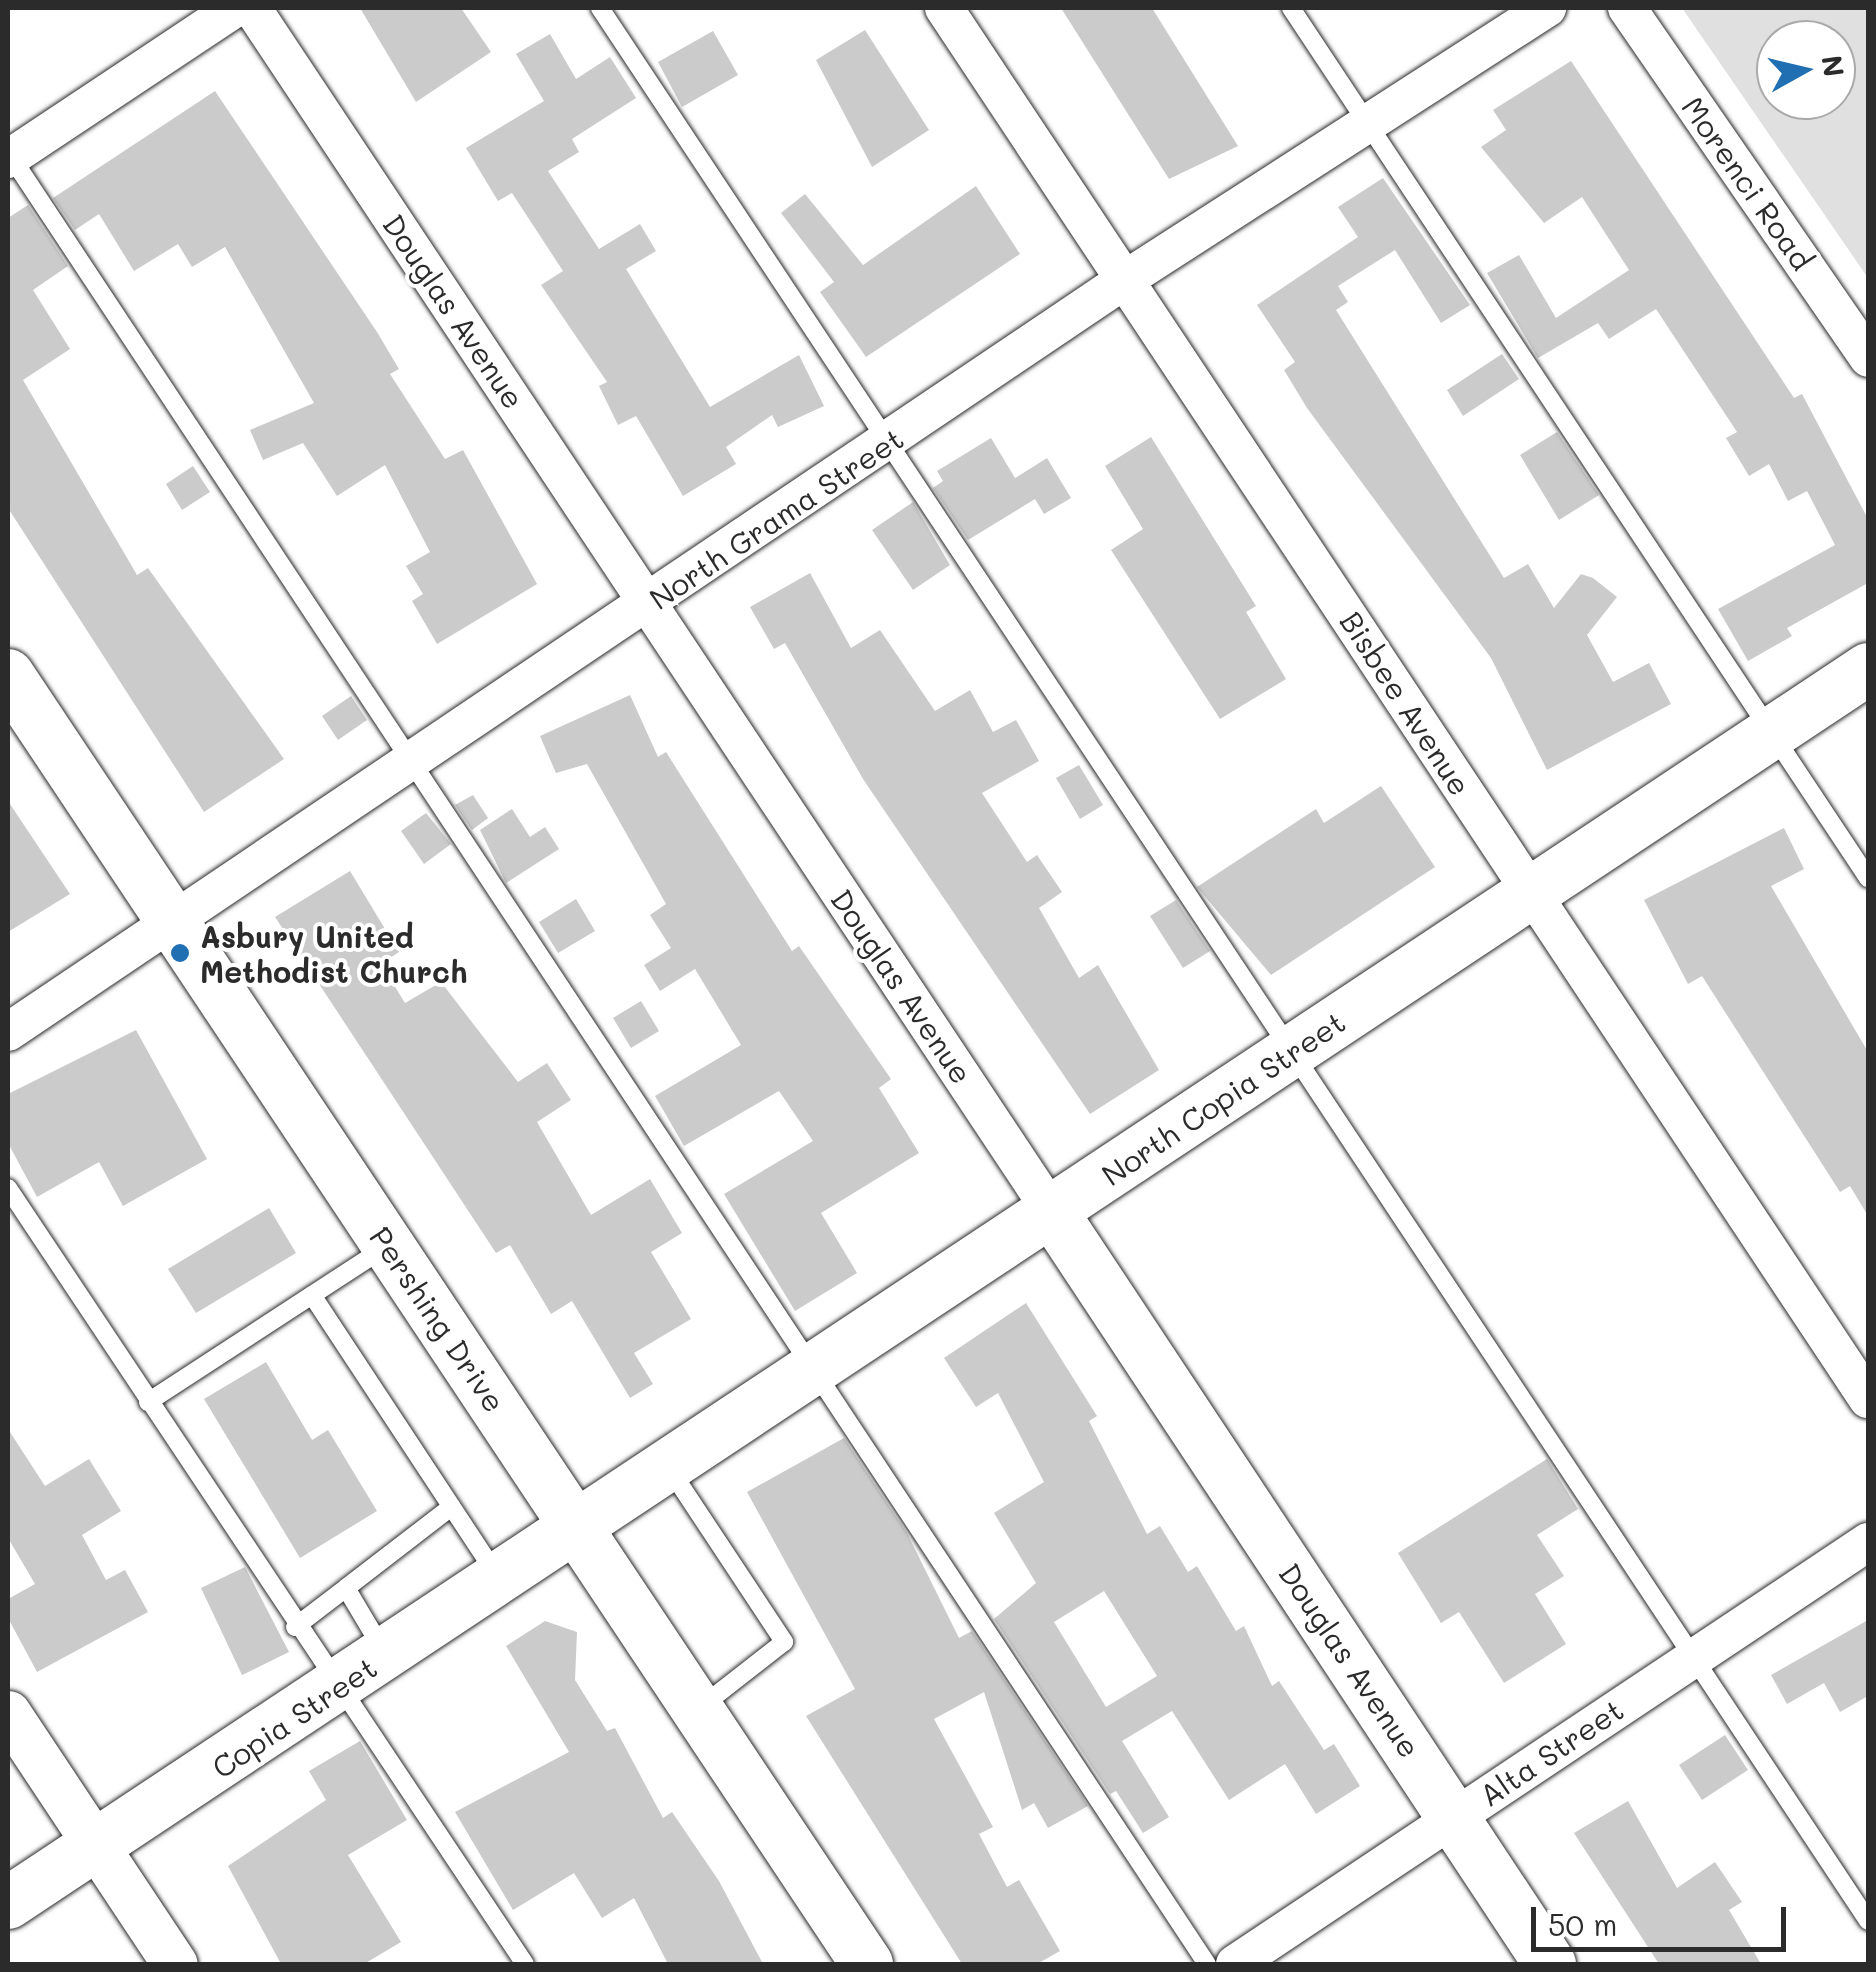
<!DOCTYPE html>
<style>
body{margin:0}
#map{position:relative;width:1876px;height:1972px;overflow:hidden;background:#fff;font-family:Mali,sans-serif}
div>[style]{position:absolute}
.green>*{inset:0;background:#e0e0e0}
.building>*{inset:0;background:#cbcbcb}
.roads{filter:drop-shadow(0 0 2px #2b2b2b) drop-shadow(0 0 2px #2b2b2b)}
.service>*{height:18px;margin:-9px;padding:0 9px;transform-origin:9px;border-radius:9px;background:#fff}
.minor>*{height:38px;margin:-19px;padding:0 19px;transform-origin:19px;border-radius:19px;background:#fff}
.tertiary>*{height:45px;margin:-22.5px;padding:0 22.5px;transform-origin:22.5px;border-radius:22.5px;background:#fff}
.secondary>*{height:52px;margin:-26px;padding:0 26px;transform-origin:26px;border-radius:26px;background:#fff}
.dots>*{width:28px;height:28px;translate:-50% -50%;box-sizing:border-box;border:5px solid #fff;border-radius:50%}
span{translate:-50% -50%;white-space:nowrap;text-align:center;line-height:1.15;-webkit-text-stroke:8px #fff;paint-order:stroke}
.street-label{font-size:30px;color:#2b2b2b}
.poi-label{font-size:30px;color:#2b2b2b;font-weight:700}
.left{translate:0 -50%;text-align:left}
.frame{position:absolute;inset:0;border:10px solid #2b2b2b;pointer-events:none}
.north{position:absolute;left:1756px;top:20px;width:100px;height:100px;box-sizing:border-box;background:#fff;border:2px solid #aaa;border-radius:50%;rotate:82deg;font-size:28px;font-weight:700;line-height:40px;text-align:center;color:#2b2b2b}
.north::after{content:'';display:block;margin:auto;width:35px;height:45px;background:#1f6fb2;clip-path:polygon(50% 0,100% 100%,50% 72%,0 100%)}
.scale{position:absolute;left:1531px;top:1907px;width:255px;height:45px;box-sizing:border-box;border:5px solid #2b2b2b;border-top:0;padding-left:12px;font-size:30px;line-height:35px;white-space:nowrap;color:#2b2b2b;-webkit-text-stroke:8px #fff;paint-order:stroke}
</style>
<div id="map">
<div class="green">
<i style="clip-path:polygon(evenodd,1682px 8px,1868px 8px,1868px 278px,1682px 8px,1776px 40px,1836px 40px,1836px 100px,1776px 100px,1776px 40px)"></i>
</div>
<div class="building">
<i style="clip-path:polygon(360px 8px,461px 8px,491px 52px,416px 102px)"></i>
<i style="clip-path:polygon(1061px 8px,1152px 8px,1238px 146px,1169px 179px)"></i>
<i style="clip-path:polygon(865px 30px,929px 130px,872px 167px,816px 60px)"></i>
<i style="clip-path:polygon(713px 31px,738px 75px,682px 107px,658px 62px)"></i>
<i style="clip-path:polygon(550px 34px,576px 79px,610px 57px,636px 98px,572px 139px,579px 152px,548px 171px,599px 249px,640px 224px,656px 251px,626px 269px,710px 407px,799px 355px,824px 406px,778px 427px,772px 415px,726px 447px,736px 464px,683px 496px,636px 416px,618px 425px,599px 386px,607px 382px,541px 285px,563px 271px,512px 193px,498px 201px,466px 148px,544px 101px,516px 54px)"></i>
<i style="clip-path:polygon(1571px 61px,1794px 398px,1802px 394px,1868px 519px,1868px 583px,1787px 628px,1792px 636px,1748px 661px,1718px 609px,1835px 545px,1807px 491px,1788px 501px,1769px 464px,1749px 476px,1726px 438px,1737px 432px,1656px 309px,1609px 339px,1598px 323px,1538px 358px,1487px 273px,1519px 255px,1556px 318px,1629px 270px,1582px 197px,1544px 223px,1481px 147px,1506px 130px,1493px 110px)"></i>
<i style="clip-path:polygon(215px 91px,377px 332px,399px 369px,390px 374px,445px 459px,463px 450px,537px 584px,437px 644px,412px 601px,423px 594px,406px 566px,430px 552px,385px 465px,337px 496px,303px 443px,263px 460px,250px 430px,314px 403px,225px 247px,192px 267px,178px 244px,134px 271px,99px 214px,75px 230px,53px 198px)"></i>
<i style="clip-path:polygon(1383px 178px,1470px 305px,1441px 323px,1395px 250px,1338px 286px,1348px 302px,1336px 310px,1504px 578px,1528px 564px,1554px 608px,1581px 574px,1593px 578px,1617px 597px,1587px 635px,1613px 682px,1649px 663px,1671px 704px,1547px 770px,1491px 658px,1307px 408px,1284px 370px,1295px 362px,1257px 305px,1358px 237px,1338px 207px)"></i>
<i style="clip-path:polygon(976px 186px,1020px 254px,866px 357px,820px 292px,834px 282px,781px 213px,805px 194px,863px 265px)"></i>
<i style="clip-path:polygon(28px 205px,68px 266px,33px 290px,70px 349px,23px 380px,137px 575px,148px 568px,284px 759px,204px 812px,8px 508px,8px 218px)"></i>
<i style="clip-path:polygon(1502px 354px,1519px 379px,1463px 416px,1447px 390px)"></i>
<i style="clip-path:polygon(1557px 432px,1599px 495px,1559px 520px,1520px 455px)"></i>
<i style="clip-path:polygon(1151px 437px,1256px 606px,1246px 612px,1286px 679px,1220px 719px,1111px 550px,1143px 529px,1105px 466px)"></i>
<i style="clip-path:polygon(991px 438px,1015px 478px,1047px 458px,1071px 498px,1044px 514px,1035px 499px,968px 540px,933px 488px,943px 481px,937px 471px)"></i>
<i style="clip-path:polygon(193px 466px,210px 492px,182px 510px,166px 484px)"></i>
<i style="clip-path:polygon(913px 502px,950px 565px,913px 590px,872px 530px)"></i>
<i style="clip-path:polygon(810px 573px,851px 648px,880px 630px,935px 711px,970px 690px,993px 732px,1016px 720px,1039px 761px,982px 793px,1027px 862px,1037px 855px,1062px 892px,1039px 908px,1079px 978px,1098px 965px,1159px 1070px,1090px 1114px,863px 779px,785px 643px,774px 649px,750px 607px)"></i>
<i style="clip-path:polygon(630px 695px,658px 757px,666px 752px,792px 951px,799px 946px,891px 1079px,879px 1088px,919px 1153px,821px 1213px,857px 1273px,795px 1311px,724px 1194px,813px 1141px,779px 1091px,684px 1146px,655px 1096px,741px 1045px,695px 969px,660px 991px,644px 965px,671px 948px,650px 915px,666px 904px,587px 764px,556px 773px,540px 736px)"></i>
<i style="clip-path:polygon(351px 696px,367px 720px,338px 740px,322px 716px)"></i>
<i style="clip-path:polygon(1079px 765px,1103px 805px,1080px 819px,1056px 778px)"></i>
<i style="clip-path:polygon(1381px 786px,1435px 867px,1271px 975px,1197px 887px,1316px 809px,1324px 823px)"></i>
<i style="clip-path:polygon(473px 795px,488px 818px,472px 830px,455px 805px)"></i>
<i style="clip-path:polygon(8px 801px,70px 894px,8px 932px)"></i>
<i style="clip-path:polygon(512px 809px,530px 837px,545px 827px,559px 849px,506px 883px,480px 830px)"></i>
<i style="clip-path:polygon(426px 813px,451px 844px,424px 864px,401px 831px)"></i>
<i style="clip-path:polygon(1784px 828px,1804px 869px,1771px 886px,1868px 1052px,1868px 1216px,1850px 1186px,1840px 1192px,1702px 976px,1688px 984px,1644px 900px)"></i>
<i style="clip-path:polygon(350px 871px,399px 952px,381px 964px,405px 1003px,441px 982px,518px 1082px,547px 1063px,571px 1100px,537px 1122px,591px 1215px,650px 1179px,682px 1233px,651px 1252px,691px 1319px,634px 1353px,653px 1384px,630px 1398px,572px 1301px,551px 1314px,510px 1245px,496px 1253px,275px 917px)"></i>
<i style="clip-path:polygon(576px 899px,595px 931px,558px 953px,539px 922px)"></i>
<i style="clip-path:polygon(1176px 900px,1210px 951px,1183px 968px,1150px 916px)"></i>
<i style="clip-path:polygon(641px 1001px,659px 1031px,631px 1048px,613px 1018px)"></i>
<i style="clip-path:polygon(136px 1030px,207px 1159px,123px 1206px,99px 1162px,37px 1197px,8px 1143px,8px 1094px)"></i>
<i style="clip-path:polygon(269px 1208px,296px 1253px,196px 1313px,168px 1269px)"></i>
<i style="clip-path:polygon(evenodd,1026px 1303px,1097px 1416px,1089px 1421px,1147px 1534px,1160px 1526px,1188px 1572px,1197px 1566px,1236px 1631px,1244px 1626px,1272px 1686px,1279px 1681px,1324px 1750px,1334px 1744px,1360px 1786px,1316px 1814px,1285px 1764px,1229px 1800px,1172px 1711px,1122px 1741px,1169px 1817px,1143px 1833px,1116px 1791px,1110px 1794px,994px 1619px,1036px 1583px,994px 1513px,1044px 1482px,998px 1393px,976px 1407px,944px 1358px,1026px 1303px,1104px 1591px,1157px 1676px,1106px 1707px,1054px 1622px,1104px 1591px)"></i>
<i style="clip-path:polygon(266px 1362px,312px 1440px,328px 1430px,377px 1511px,300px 1558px,204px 1399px)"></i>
<i style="clip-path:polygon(8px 1429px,45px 1486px,89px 1459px,121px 1511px,82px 1535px,106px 1580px,125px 1570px,148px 1612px,37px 1672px,8px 1618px,8px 1599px,35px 1584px,8px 1538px)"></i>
<i style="clip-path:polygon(844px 1438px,907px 1533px,959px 1638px,972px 1631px,1088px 1806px,1048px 1828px,1034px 1803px,1022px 1810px,984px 1692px,934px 1719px,993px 1827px,979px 1834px,1007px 1887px,1019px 1880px,1060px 1951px,1037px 1964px,962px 1964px,806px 1716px,855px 1689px,747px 1492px)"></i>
<i style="clip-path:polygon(1547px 1459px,1578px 1509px,1537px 1535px,1564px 1576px,1535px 1594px,1566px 1644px,1504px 1683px,1459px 1612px,1441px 1623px,1398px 1553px)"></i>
<i style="clip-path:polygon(245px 1567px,289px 1652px,242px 1675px,201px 1588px)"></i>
<i style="clip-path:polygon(1868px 1620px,1868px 1696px,1840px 1712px,1824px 1683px,1787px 1704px,1771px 1675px)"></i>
<i style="clip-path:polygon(545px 1621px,577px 1632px,575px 1680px,607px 1731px,615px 1728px,663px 1818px,672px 1812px,719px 1881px,763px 1964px,668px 1964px,634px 1898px,602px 1918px,574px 1873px,513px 1910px,455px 1812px,569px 1752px,506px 1646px)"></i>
<i style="clip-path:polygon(1725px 1735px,1748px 1770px,1702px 1800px,1679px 1765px)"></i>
<i style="clip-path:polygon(360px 1741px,407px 1820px,348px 1855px,401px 1942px,364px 1964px,281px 1964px,228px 1866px,326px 1800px,309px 1771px)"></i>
<i style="clip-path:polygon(1628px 1801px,1677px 1888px,1715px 1862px,1742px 1902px,1729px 1910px,1761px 1964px,1659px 1964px,1574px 1833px)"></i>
</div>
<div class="roads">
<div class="service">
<i style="left:600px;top:8px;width:2295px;rotate:56.46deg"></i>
<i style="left:1291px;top:8px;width:1044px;rotate:56.45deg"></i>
<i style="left:10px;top:155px;width:2169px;rotate:56.51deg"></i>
<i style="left:8px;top:1188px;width:932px;rotate:56.33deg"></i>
<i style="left:312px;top:1295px;width:334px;rotate:56.6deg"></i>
<i style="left:148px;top:1402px;width:282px;rotate:-33.1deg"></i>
<i style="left:671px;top:1471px;width:205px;rotate:56.5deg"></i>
<i style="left:784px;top:1642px;width:104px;rotate:142deg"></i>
<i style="left:295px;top:1627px;width:64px;rotate:-37.4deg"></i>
<i style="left:383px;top:1650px;width:72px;rotate:-120.8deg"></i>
<i style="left:346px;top:1588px;width:133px;rotate:-37.6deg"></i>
</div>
<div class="minor">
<i style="left:252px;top:8px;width:1446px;rotate:56.4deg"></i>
<i style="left:944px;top:8px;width:1670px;rotate:56.41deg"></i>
<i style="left:1627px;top:8px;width:425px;rotate:55.4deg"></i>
<i style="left:8px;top:159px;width:273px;rotate:-33.6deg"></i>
<i style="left:8px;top:1032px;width:1348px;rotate:-33.96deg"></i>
<i style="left:1126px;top:279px;width:501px;rotate:-32.77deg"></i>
<i style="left:1235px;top:1964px;width:761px;rotate:-33.69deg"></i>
</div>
<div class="tertiary">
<i style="left:8px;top:1713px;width:301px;rotate:56.4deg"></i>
</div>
<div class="secondary">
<i style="left:8px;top:675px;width:1549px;rotate:56.32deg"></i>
<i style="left:1052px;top:1212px;width:902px;rotate:56.49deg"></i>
<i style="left:8px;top:1903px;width:2232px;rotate:-33.56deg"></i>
</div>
</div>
<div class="dots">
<i style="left:180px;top:953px;background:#1f6fb2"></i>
</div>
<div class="street-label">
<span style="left:1748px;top:183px;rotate:55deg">Morenci Road</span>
<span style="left:454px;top:311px;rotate:56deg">Douglas Avenue</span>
<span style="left:776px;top:518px;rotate:-34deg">North Grama Street</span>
<span style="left:1406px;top:703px;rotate:57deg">Bisbee Avenue</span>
<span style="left:902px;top:986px;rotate:56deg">Douglas Avenue</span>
<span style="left:1223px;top:1098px;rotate:-34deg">North Copia Street</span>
<span style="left:438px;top:1319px;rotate:56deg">Pershing Drive</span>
<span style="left:1350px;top:1660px;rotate:56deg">Douglas Avenue</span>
<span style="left:294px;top:1717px;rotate:-34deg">Copia Street</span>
<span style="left:1551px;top:1752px;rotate:-34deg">Alta Street</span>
</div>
<div class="poi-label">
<span class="left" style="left:200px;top:953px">Asbury United<br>Methodist Church</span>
</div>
<div class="frame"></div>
<div class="north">N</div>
<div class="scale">50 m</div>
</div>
